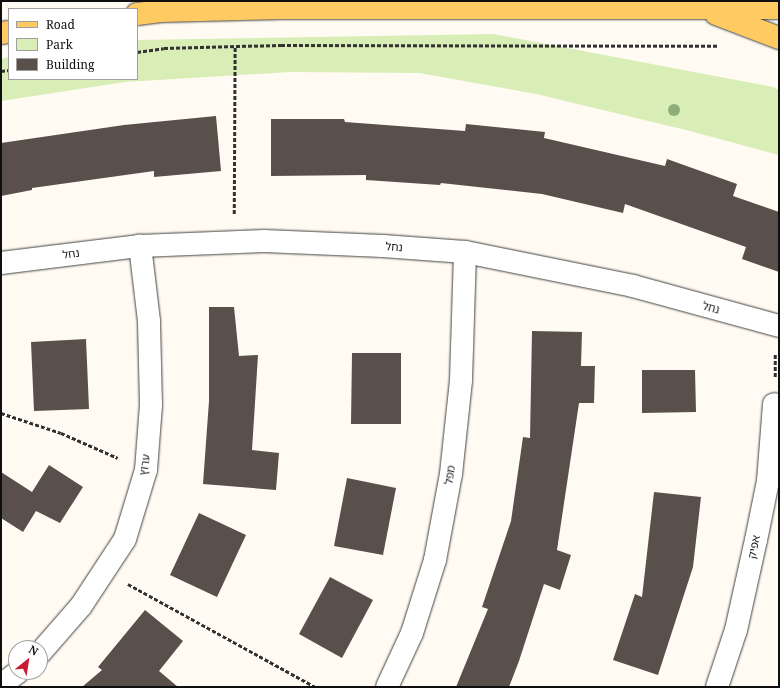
<!DOCTYPE html>
<meta charset="utf-8">
<style>
body{margin:0}
#map{position:relative;width:780px;height:688px;overflow:hidden;background:#fffbf2;font-family:"Noto Serif","Noto Sans Hebrew",serif}
div>[style]{position:absolute}
.green>*{inset:0;background:#d9eeb7}
.building>*{inset:0;background:#594f4b}
.path>*{height:2.5px;margin-top:-1.25px;transform-origin:0;background:repeating-linear-gradient(90deg,#313131 0 4px,transparent 0 6px)}
.roads{filter:drop-shadow(0 0 1px #424242) drop-shadow(0 0 1px #424242)}
.minor>*{height:22px;margin:-11px;padding:0 11px;transform-origin:11px;border-radius:11px;background:#fff}
.major>*{height:22px;margin:-11px;padding:0 11px;transform-origin:11px;border-radius:11px;background:#ffca62}
.trees>*{width:12px;height:12px;margin:-6px;border-radius:50%;background:#8fad7b}
span{translate:-50% -50%;white-space:nowrap;text-align:center;line-height:1.15;-webkit-text-stroke:4px #fff;paint-order:stroke}
.street-label{font-size:11px;color:#0f0f0f}
.frame{position:absolute;inset:0;border:2px solid #0f0f0f;pointer-events:none}
.legend{position:absolute;left:8px;top:8px;width:130px;height:72px;box-sizing:border-box;background:#fff;border:1px solid #9f9f9f;margin:0;padding:5px 7px;list-style:none;font-size:12px;color:#0f0f0f}
.legend li{display:flex;align-items:center;gap:8px;height:20px}
.legend b{width:20px;border:1px solid #9f9f9f}
.north{position:absolute;left:8px;top:640px;width:40px;height:40px;box-sizing:border-box;background:#fff;border:1px solid #9f9f9f;border-radius:50%;rotate:30deg;font-size:11px;font-weight:700;line-height:16px;text-align:center;color:#0f0f0f}
.north::after{content:'';display:block;margin:auto;width:14px;height:18px;background:#cd1a34;clip-path:polygon(50% 0,100% 100%,50% 72%,0 100%)}
</style>
<div id="map">
<div class="green">
<i style="clip-path:polygon(493px 34px,773px 87px,779px 90px,779px 155px,690px 131px,536px 94px,419px 73px,290px 72px,125px 82px,1px 101px,1px 59px,9px 57px,9px 79px,137px 79px,137px 40px)"></i>
</div>
<div class="building">
<i style="clip-path:polygon(216px 116px,221px 171px,154px 177px,154px 171px,32px 188px,32px 190px,1px 196px,1px 143px,124px 125px)"></i>
<i style="clip-path:polygon(271px 119px,344px 119px,345px 122px,465px 131px,466px 124px,545px 132px,544px 138px,665px 166px,667px 159px,737px 184px,733px 196px,779px 212px,779px 272px,742px 259px,746px 247px,625px 204px,623px 213px,542px 194px,441px 183px,440px 185px,366px 180px,366px 175px,271px 176px)"></i>
<i style="clip-path:polygon(209px 307px,234px 307px,239px 356px,258px 355px,252px 450px,279px 453px,276px 490px,203px 484px,209px 401px)"></i>
<i style="clip-path:polygon(532px 331px,582px 332px,581px 366px,595px 366px,594px 403px,579px 403px,557px 550px,571px 555px,560px 590px,544px 584px,519px 661px,509px 687px,456px 687px,488px 609px,482px 607px,511px 521px,523px 437px,530px 438px)"></i>
<i style="clip-path:polygon(86px 339px,89px 409px,34px 411px,31px 342px)"></i>
<i style="clip-path:polygon(352px 353px,401px 353px,401px 424px,351px 424px)"></i>
<i style="clip-path:polygon(642px 370px,695px 370px,696px 412px,642px 413px)"></i>
<i style="clip-path:polygon(49px 465px,83px 487px,60px 523px,36px 511px,23px 532px,1px 518px,1px 472px,32px 492px)"></i>
<i style="clip-path:polygon(347px 478px,396px 488px,383px 555px,334px 546px)"></i>
<i style="clip-path:polygon(654px 492px,701px 497px,693px 567px,658px 675px,613px 660px,635px 594px,642px 597px)"></i>
<i style="clip-path:polygon(199px 513px,246px 535px,217px 597px,170px 575px)"></i>
<i style="clip-path:polygon(330px 577px,373px 600px,342px 658px,299px 634px)"></i>
<i style="clip-path:polygon(145px 610px,183px 641px,159px 671px,178px 687px,82px 687px,102px 670px,98px 667px)"></i>
</div>
<div class="path">
<i style="left:137px;top:52px;width:27px;rotate:-8deg"></i>
<i style="left:164px;top:48px;width:117px;rotate:-1.5deg"></i>
<i style="left:281px;top:45px;width:437px;rotate:0.1deg"></i>
<i style="left:1px;top:71px;width:8px;rotate:-7deg"></i>
<i style="left:234px;top:214px;width:167px;rotate:-89.7deg"></i>
<i style="left:775px;top:377px;width:23px;rotate:-90deg"></i>
<i style="left:1px;top:413px;width:63px;rotate:18.4deg"></i>
<i style="left:61px;top:433px;width:62px;rotate:23.7deg"></i>
<i style="left:128px;top:584px;width:213px;rotate:28.8deg"></i>
</div>
<div class="roads">
<div class="minor">
<i style="left:1px;top:263px;width:140px;rotate:-7deg"></i>
<i style="left:140px;top:246px;width:124px;rotate:-2.3deg"></i>
<i style="left:264px;top:241px;width:119px;rotate:2.4deg"></i>
<i style="left:383px;top:246px;width:82px;rotate:4.2deg"></i>
<i style="left:465px;top:252px;width:171px;rotate:11.4deg"></i>
<i style="left:633px;top:286px;width:151px;rotate:15.3deg"></i>
<i style="left:40px;top:653px;width:62px;rotate:-48.9deg"></i>
<i style="left:81px;top:606px;width:80px;rotate:-56.7deg"></i>
<i style="left:125px;top:539px;width:72px;rotate:-73.1deg"></i>
<i style="left:146px;top:470px;width:65px;rotate:-85.6deg"></i>
<i style="left:151px;top:405px;width:84px;rotate:-91.4deg"></i>
<i style="left:149px;top:321px;width:76px;rotate:-96.8deg"></i>
<i style="left:1px;top:685px;width:21px;rotate:-37deg"></i>
<i style="left:387px;top:687px;width:60px;rotate:-65.2deg"></i>
<i style="left:412px;top:633px;width:77px;rotate:-72.5deg"></i>
<i style="left:435px;top:560px;width:87px;rotate:-79.5deg"></i>
<i style="left:451px;top:474px;width:95px;rotate:-83.9deg"></i>
<i style="left:461px;top:380px;width:128px;rotate:-88.2deg"></i>
<i style="left:717px;top:687px;width:60px;rotate:-71.6deg"></i>
<i style="left:736px;top:630px;width:92px;rotate:-77.5deg"></i>
<i style="left:756px;top:540px;width:60px;rotate:-78.5deg"></i>
<i style="left:768px;top:481px;width:77px;rotate:-85.5deg"></i>
</div>
<div class="major">
<i style="left:137px;top:14px;width:24px;rotate:-7deg"></i>
<i style="left:161px;top:11px;width:120px;rotate:-1.4deg"></i>
<i style="left:281px;top:8px;width:498px"></i>
<i style="left:716px;top:14px;width:67px;rotate:20.9deg"></i>
<i style="left:1px;top:33px;width:8px;rotate:-7deg"></i>
</div>
</div>
<div class="trees">
<i style="left:674px;top:110px"></i>
</div>
<div class="street-label">
<span style="left:394px;top:247px;rotate:4deg">נחל</span>
<span style="left:71px;top:254px;rotate:-7deg">נחל</span>
<span style="left:711px;top:308px;rotate:15deg">נחל</span>
<span style="left:145px;top:465px;rotate:-81deg">ערוץ</span>
<span style="left:450px;top:475px;rotate:-82deg">מפל</span>
<span style="left:754px;top:547px;rotate:-78deg">אפיק</span>
</div>
<div class="frame"></div>
<ul class="legend">
<li><b style="height:5px;background:#ffca62"></b>Road</li>
<li><b style="height:11px;background:#d9eeb7"></b>Park</li>
<li><b style="height:11px;background:#594f4b"></b>Building</li>
</ul>
<div class="north">N</div>
</div>
